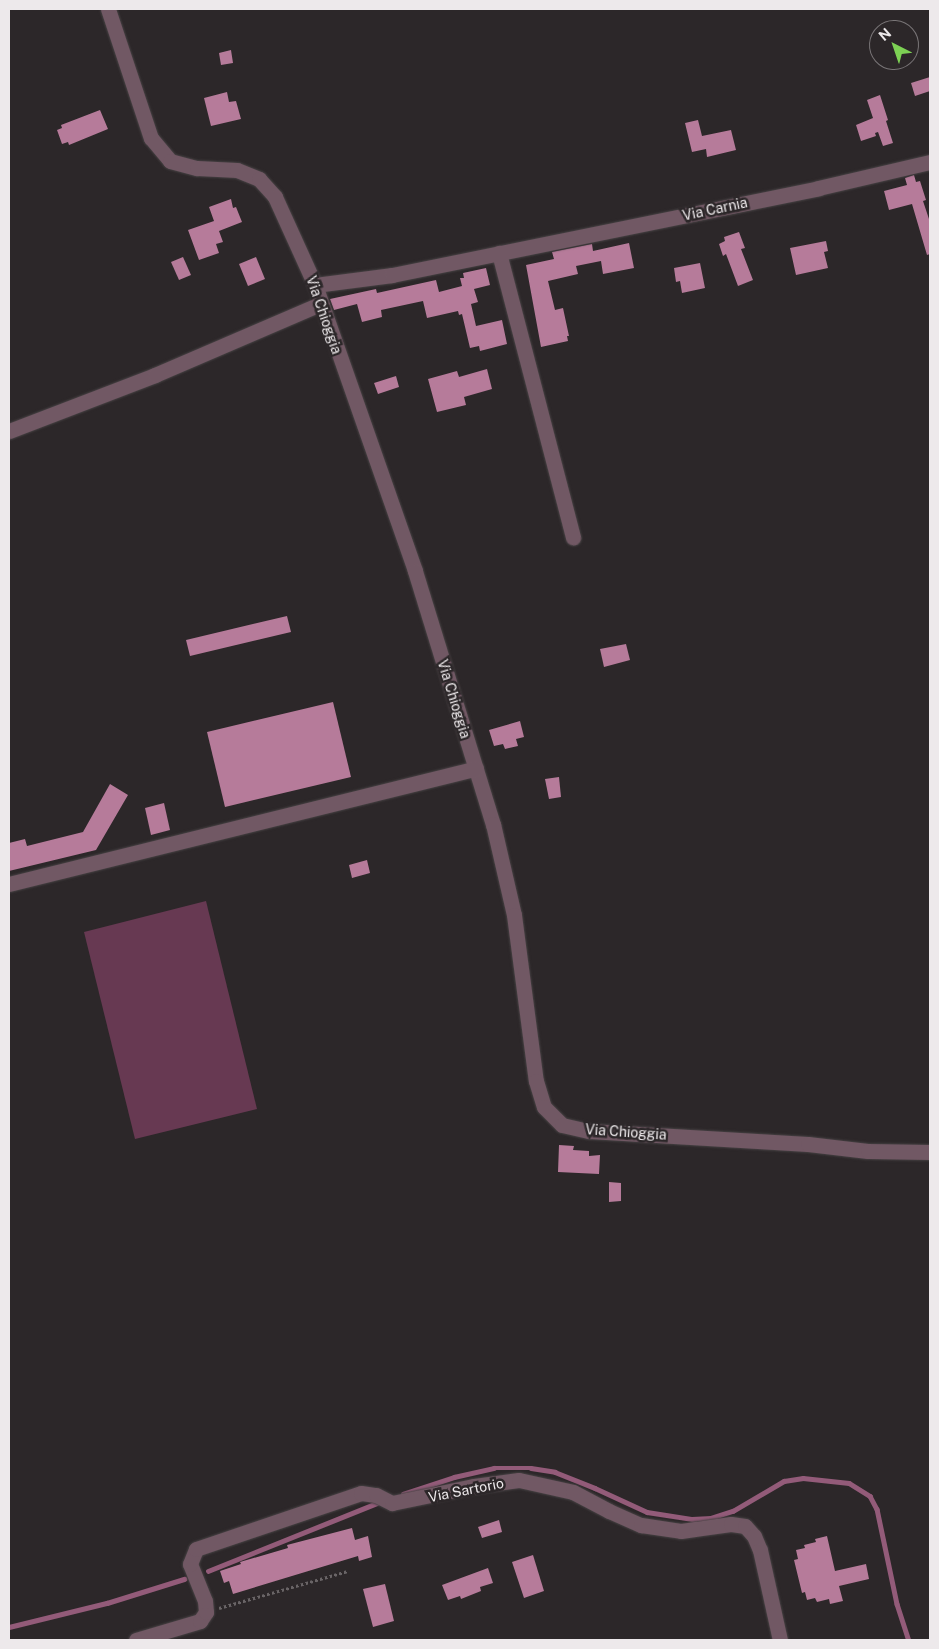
<!DOCTYPE html>
<style>
body{margin:0}
#map{position:relative;width:939px;height:1649px;overflow:hidden;background:#2c2729;font-family:"Public Sans",sans-serif}
div>[style]{position:absolute}
.green>*{inset:0;background:#673952}
.stream>*{height:4.5px;margin:-2.25px;padding:0 2.25px;transform-origin:2.25px;border-radius:2.25px;background:#935b79}
.building>*{inset:0;background:#b67b9a}
.path>*{height:2.5px;margin-top:-1.25px;transform-origin:0;background:repeating-linear-gradient(90deg,#696466 0 2.5px,transparent 0 5px)}
.roads{filter:drop-shadow(0 0 1px #474244) drop-shadow(0 0 1px #474244)}
.minor>*{height:15px;margin:-7.5px;padding:0 7.5px;transform-origin:7.5px;border-radius:7.5px;background:#715864}
span{translate:-50% -50%;white-space:nowrap;text-align:center;line-height:1.15;-webkit-text-stroke:5px #2c2729;paint-order:stroke}
.street-label{font-size:14px;color:#ede9eb}
.frame{position:absolute;inset:0;border:10px solid #ede9eb;pointer-events:none}
.north{position:absolute;left:869px;top:20px;width:50px;height:50px;box-sizing:border-box;background:#2c2729;border:1px solid #797577;border-radius:50%;rotate:319deg;font-size:14px;font-weight:700;line-height:20px;text-align:center;color:#ede9eb}
.north::after{content:'';display:block;margin:auto;width:18px;height:22px;background:#7dd154;clip-path:polygon(50% 0,100% 100%,50% 72%,0 100%)}
</style>
<div id="map">
<div class="green">
<i style="clip-path:polygon(206px 901px,257px 1109px,135px 1139px,84px 932px)"></i>
</div>
<div class="stream">
<i style="left:403px;top:1494px;width:54px;rotate:-18.4deg"></i>
<i style="left:454px;top:1477px;width:41px;rotate:-12.7deg"></i>
<i style="left:494px;top:1468px;width:37px"></i>
<i style="left:531px;top:1468px;width:24px;rotate:9deg"></i>
<i style="left:555px;top:1472px;width:43px;rotate:21.8deg"></i>
<i style="left:595px;top:1488px;width:57px;rotate:24.8deg"></i>
<i style="left:647px;top:1512px;width:46px;rotate:8.8deg"></i>
<i style="left:692px;top:1519px;width:19px;rotate:-3deg"></i>
<i style="left:711px;top:1518px;width:23px;rotate:-18deg"></i>
<i style="left:733px;top:1511px;width:59px;rotate:-30.5deg"></i>
<i style="left:784px;top:1481px;width:19px;rotate:-9deg"></i>
<i style="left:803px;top:1478px;width:46px;rotate:6.2deg"></i>
<i style="left:849px;top:1483px;width:25px;rotate:32deg"></i>
<i style="left:870px;top:1496px;width:15px;rotate:62deg"></i>
<i style="left:877px;top:1509px;width:97px;rotate:78.1deg"></i>
<i style="left:897px;top:1604px;width:38px;rotate:72deg"></i>
<i style="left:208px;top:1571px;width:182px;rotate:-21.9deg"></i>
<i style="left:9px;top:1627px;width:101px;rotate:-13.8deg"></i>
<i style="left:107px;top:1603px;width:81px;rotate:-17.3deg"></i>
</div>
<div class="building">
<i style="clip-path:polygon(231px 50px,233px 63px,221px 65px,219px 53px)"></i>
<i style="clip-path:polygon(930px 77px,930px 91px,915px 96px,911px 83px)"></i>
<i style="clip-path:polygon(227px 92px,229px 102px,236px 101px,241px 119px,211px 126px,204px 98px)"></i>
<i style="clip-path:polygon(880px 95px,888px 120px,886px 121px,893px 143px,883px 146px,878px 132px,875px 133px,876px 136px,861px 141px,856px 125px,873px 118px,867px 100px)"></i>
<i style="clip-path:polygon(100px 110px,108px 129px,69px 145px,68px 142px,62px 144px,57px 130px,62px 128px,61px 125px)"></i>
<i style="clip-path:polygon(698px 120px,702px 136px,731px 130px,736px 150px,707px 157px,706px 149px,692px 152px,685px 123px)"></i>
<i style="clip-path:polygon(914px 175px,916px 182px,920px 181px,926px 200px,923px 201px,930px 222px,930px 254px,927px 255px,912px 204px,889px 210px,884px 191px,907px 185px,905px 178px)"></i>
<i style="clip-path:polygon(231px 199px,233px 208px,236px 207px,242px 222px,219px 231px,223px 242px,216px 244px,219px 253px,199px 260px,188px 230px,214px 221px,209px 207px)"></i>
<i style="clip-path:polygon(739px 232px,745px 248px,741px 249px,753px 280px,738px 286px,726px 254px,723px 256px,719px 244px,725px 241px,724px 237px)"></i>
<i style="clip-path:polygon(826px 241px,828px 251px,824px 252px,828px 268px,796px 275px,790px 248px)"></i>
<i style="clip-path:polygon(629px 243px,634px 268px,603px 274px,601px 261px,576px 266px,578px 274px,548px 281px,555px 310px,563px 308px,569px 336px,567px 336px,568px 341px,541px 347px,526px 265px,554px 259px,552px 252px,592px 244px,593px 251px)"></i>
<i style="clip-path:polygon(183px 257px,191px 275px,179px 280px,171px 262px)"></i>
<i style="clip-path:polygon(256px 257px,265px 279px,248px 286px,239px 264px)"></i>
<i style="clip-path:polygon(700px 263px,705px 288px,682px 293px,680px 281px,676px 282px,674px 268px)"></i>
<i style="clip-path:polygon(486px 268px,490px 285px,474px 289px,478px 302px,471px 304px,476px 326px,502px 320px,507px 344px,480px 351px,479px 346px,470px 348px,462px 314px,459px 315px,458px 311px,427px 318px,423px 301px,381px 310px,382px 317px,362px 322px,357px 304px,334px 310px,330px 299px,376px 289px,377px 293px,436px 280px,439px 292px,462px 286px,460px 278px,464px 278px,463px 273px)"></i>
<i style="clip-path:polygon(487px 369px,492px 389px,464px 397px,466px 405px,437px 412px,428px 379px,457px 371px,459px 377px)"></i>
<i style="clip-path:polygon(396px 376px,399px 387px,378px 394px,374px 383px)"></i>
<i style="clip-path:polygon(287px 616px,291px 632px,190px 656px,186px 640px)"></i>
<i style="clip-path:polygon(626px 644px,630px 660px,604px 667px,600px 649px)"></i>
<i style="clip-path:polygon(333px 702px,351px 777px,225px 807px,207px 732px)"></i>
<i style="clip-path:polygon(520px 721px,524px 737px,516px 739px,518px 746px,505px 749px,503px 744px,494px 746px,489px 730px)"></i>
<i style="clip-path:polygon(559px 777px,561px 797px,549px 799px,545px 779px)"></i>
<i style="clip-path:polygon(110px 784px,128px 795px,96px 850px,9px 871px,9px 843px,25px 839px,27px 846px,83px 832px)"></i>
<i style="clip-path:polygon(164px 803px,170px 830px,151px 835px,145px 808px)"></i>
<i style="clip-path:polygon(367px 860px,370px 873px,352px 878px,349px 865px)"></i>
<i style="clip-path:polygon(559px 1145px,574px 1146px,573px 1150px,589px 1151px,589px 1156px,600px 1155px,599px 1174px,558px 1172px)"></i>
<i style="clip-path:polygon(609px 1182px,621px 1183px,621px 1201px,609px 1202px)"></i>
<i style="clip-path:polygon(499px 1520px,502px 1532px,482px 1538px,478px 1527px)"></i>
<i style="clip-path:polygon(352px 1528px,355px 1540px,368px 1536px,372px 1557px,359px 1561px,358px 1556px,233px 1594px,229px 1581px,224px 1583px,220px 1571px,241px 1564px,240px 1562px,288px 1548px,287px 1545px)"></i>
<i style="clip-path:polygon(827px 1536px,835px 1571px,866px 1564px,869px 1579px,839px 1586px,843px 1601px,830px 1604px,829px 1599px,817px 1602px,815px 1598px,807px 1600px,805px 1592px,802px 1593px,794px 1560px,798px 1559px,796px 1550px,805px 1548px,804px 1545px,816px 1542px,815px 1539px)"></i>
<i style="clip-path:polygon(533px 1555px,544px 1591px,524px 1598px,512px 1562px)"></i>
<i style="clip-path:polygon(488px 1568px,493px 1583px,480px 1587px,481px 1591px,461px 1599px,460px 1596px,448px 1600px,442px 1585px)"></i>
<i style="clip-path:polygon(385px 1584px,394px 1621px,373px 1627px,363px 1589px)"></i>
</div>
<div class="path">
<i style="left:219px;top:1608px;width:134px;rotate:-16deg"></i>
</div>
<div class="roads">
<div class="minor">
<i style="left:108px;top:9px;width:136px;rotate:71.6deg"></i>
<i style="left:151px;top:138px;width:30px;rotate:50deg"></i>
<i style="left:170px;top:161px;width:28px;rotate:15deg"></i>
<i style="left:197px;top:168px;width:40px;rotate:2.9deg"></i>
<i style="left:237px;top:170px;width:24px;rotate:22deg"></i>
<i style="left:259px;top:179px;width:24px;rotate:48deg"></i>
<i style="left:275px;top:197px;width:97px;rotate:65.6deg"></i>
<i style="left:315px;top:285px;width:303px;rotate:70.7deg"></i>
<i style="left:415px;top:571px;width:265px;rotate:72.9deg"></i>
<i style="left:493px;top:824px;width:93px;rotate:77deg"></i>
<i style="left:514px;top:915px;width:167px;rotate:82.5deg"></i>
<i style="left:536px;top:1081px;width:27px;rotate:73deg"></i>
<i style="left:544px;top:1107px;width:25px;rotate:45deg"></i>
<i style="left:562px;top:1125px;width:28px;rotate:13deg"></i>
<i style="left:589px;top:1131px;width:219px;rotate:3.4deg"></i>
<i style="left:808px;top:1144px;width:60px;rotate:6.7deg"></i>
<i style="left:868px;top:1151px;width:62px;rotate:0.9deg"></i>
<i style="left:499px;top:253px;width:294px;rotate:75.4deg"></i>
<i style="left:315px;top:285px;width:78px;rotate:-7.4deg"></i>
<i style="left:392px;top:275px;width:435px;rotate:-11.5deg"></i>
<i style="left:818px;top:188px;width:115px;rotate:-13.1deg"></i>
<i style="left:9px;top:431px;width:156px;rotate:-21deg"></i>
<i style="left:155px;top:375px;width:180px;rotate:-23.3deg"></i>
<i style="left:9px;top:884px;width:481px;rotate:-13.9deg"></i>
<i style="left:136px;top:1640px;width:67px;rotate:-16.5deg"></i>
<i style="left:200px;top:1621px;width:11px;rotate:-56deg"></i>
<i style="left:206px;top:1612px;width:11px;rotate:-95deg"></i>
<i style="left:205px;top:1601px;width:40px;rotate:-112deg"></i>
<i style="left:190px;top:1564px;width:16px;rotate:-68deg"></i>
<i style="left:196px;top:1549px;width:174px;rotate:-18.7deg"></i>
<i style="left:361px;top:1493px;width:15px;rotate:8deg"></i>
<i style="left:376px;top:1495px;width:18px;rotate:27deg"></i>
<i style="left:392px;top:1503px;width:84px;rotate:-11.7deg"></i>
<i style="left:474px;top:1486px;width:45px;rotate:-7.6deg"></i>
<i style="left:519px;top:1480px;width:55px;rotate:12.5deg"></i>
<i style="left:573px;top:1492px;width:41px;rotate:27.8deg"></i>
<i style="left:609px;top:1511px;width:35px;rotate:24deg"></i>
<i style="left:641px;top:1525px;width:40px;rotate:8.5deg"></i>
<i style="left:681px;top:1531px;width:50px;rotate:-8deg"></i>
<i style="left:731px;top:1524px;width:14px;rotate:8deg"></i>
<i style="left:745px;top:1526px;width:13px;rotate:48deg"></i>
<i style="left:754px;top:1536px;width:15px;rotate:67deg"></i>
<i style="left:760px;top:1550px;width:92px;rotate:77.5deg"></i>
</div>
</div>
<div class="street-label">
<span style="left:715px;top:209px;rotate:-12deg">Via Carnia</span>
<span style="left:324px;top:315px;rotate:71deg">Via Chioggia</span>
<span style="left:454px;top:699px;rotate:73deg">Via Chioggia</span>
<span style="left:626px;top:1132px;rotate:4deg">Via Chioggia</span>
<span style="left:466px;top:1490px;rotate:-11deg">Via Sartorio</span>
</div>
<div class="frame"></div>
<div class="north">N</div>
</div>
